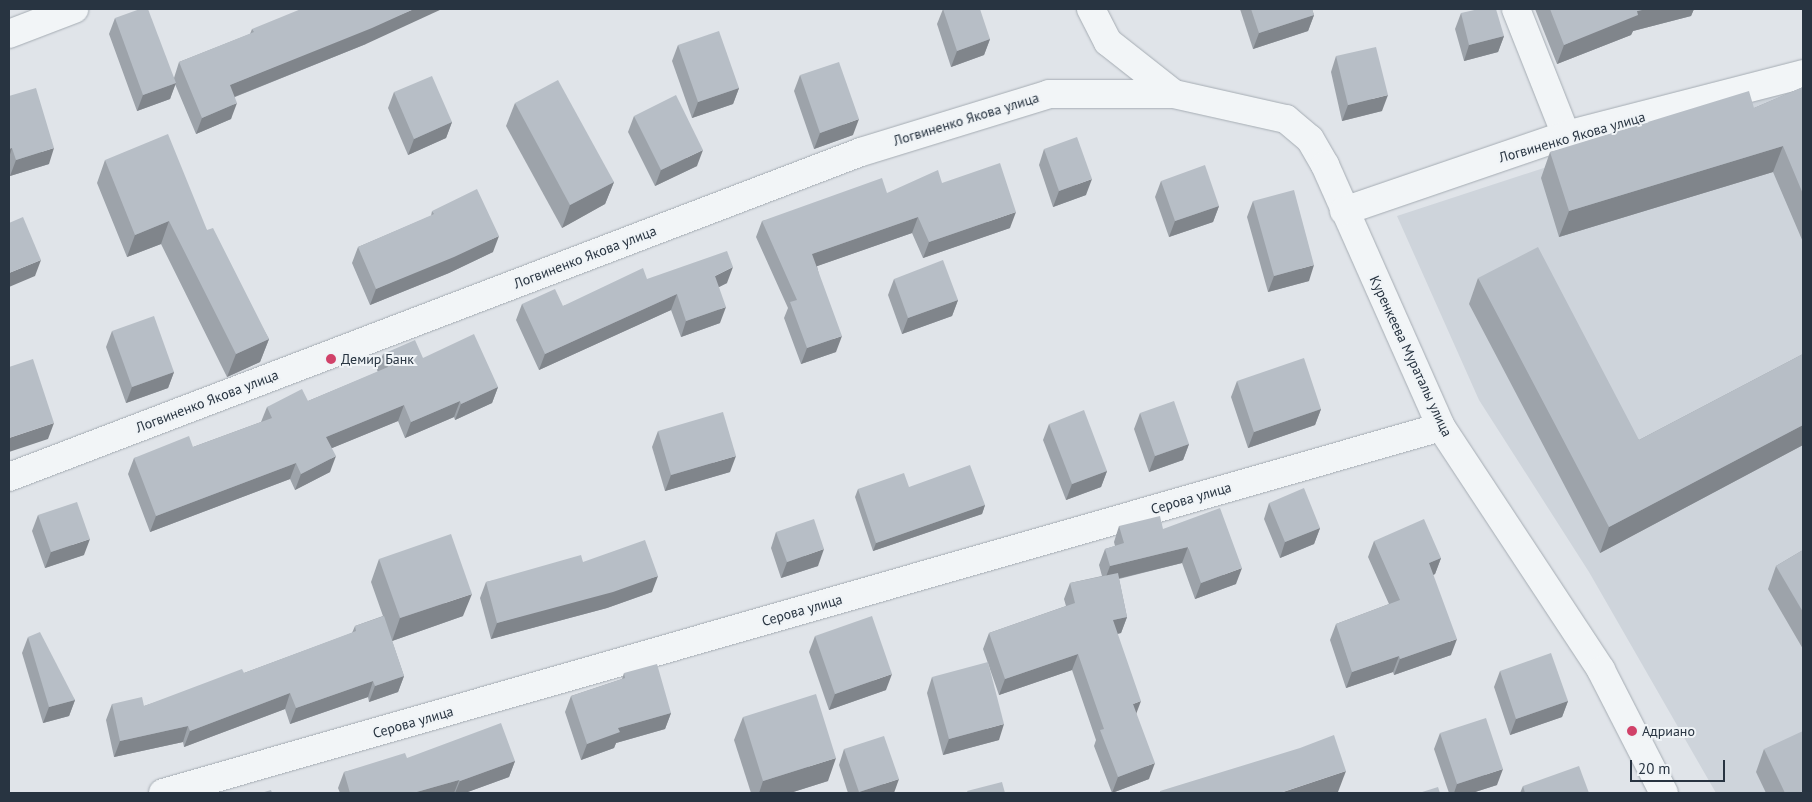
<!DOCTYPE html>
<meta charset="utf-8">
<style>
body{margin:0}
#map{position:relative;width:1812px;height:802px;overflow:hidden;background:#e0e4e9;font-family:"PT Sans",sans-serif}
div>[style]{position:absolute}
.built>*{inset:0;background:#ced4db}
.roads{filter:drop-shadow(0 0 1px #a5acb3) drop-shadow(0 0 1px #a5acb3)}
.minor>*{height:28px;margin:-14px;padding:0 14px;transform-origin:14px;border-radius:14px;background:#f2f5f7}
.wall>*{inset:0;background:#9da3aa}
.shaded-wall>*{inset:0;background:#80858b}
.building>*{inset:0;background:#b7bec6}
.dots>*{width:14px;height:14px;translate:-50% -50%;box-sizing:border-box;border:2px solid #eff3f6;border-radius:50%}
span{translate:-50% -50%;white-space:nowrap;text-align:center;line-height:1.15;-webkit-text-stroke:4px #eff3f6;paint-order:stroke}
.street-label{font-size:14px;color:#283441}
.poi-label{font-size:14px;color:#283441}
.left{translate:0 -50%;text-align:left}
.frame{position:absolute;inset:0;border:10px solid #283441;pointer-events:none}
.scale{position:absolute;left:1630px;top:760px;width:95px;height:22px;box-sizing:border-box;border:2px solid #283441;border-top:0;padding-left:6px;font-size:15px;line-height:18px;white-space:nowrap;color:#283441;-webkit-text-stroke:4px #eff3f6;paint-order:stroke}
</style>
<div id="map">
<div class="built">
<i style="clip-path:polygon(1797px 85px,1803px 97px,1803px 793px,1716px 793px,1589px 572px,1479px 400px,1397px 216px)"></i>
</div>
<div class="roads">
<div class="minor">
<i style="left:1091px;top:9px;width:37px;rotate:63deg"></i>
<i style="left:1108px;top:42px;width:84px;rotate:38.2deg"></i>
<i style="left:1174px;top:94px;width:115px;rotate:12.6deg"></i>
<i style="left:1286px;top:119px;width:31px;rotate:40deg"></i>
<i style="left:1310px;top:139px;width:30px;rotate:60deg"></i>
<i style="left:1325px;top:165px;width:287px;rotate:66.1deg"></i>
<i style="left:1441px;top:427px;width:291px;rotate:56.6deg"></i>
<i style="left:1601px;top:670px;width:138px;rotate:62.9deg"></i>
<i style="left:1516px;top:9px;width:136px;rotate:68.4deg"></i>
<i style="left:9px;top:34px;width:70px;rotate:-21deg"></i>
<i style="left:1344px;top:211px;width:235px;rotate:-18.9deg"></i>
<i style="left:1566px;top:135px;width:245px;rotate:-14.4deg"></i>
<i style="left:9px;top:477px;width:912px;rotate:-20.88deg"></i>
<i style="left:861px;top:152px;width:197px;rotate:-17.1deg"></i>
<i style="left:1049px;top:94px;width:125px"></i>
<i style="left:163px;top:793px;width:1329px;rotate:-15.98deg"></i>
</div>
</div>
<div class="wall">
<i style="clip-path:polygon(943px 9px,990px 39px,984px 55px,951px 67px,937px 24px)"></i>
<i style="clip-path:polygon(1240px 9px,1312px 9px,1314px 15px,1308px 31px,1253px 49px)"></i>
<i style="clip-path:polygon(1535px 9px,1694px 9px,1691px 16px,1633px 31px,1631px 35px,1557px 64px)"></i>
<i style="clip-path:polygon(1461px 13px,1504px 36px,1498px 52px,1464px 61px,1455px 29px)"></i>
<i style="clip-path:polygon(115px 18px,174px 78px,179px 62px,250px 34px,252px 29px,366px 44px,235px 97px,231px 119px,196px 134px,175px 84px,170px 99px,137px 111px,109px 34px)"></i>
<i style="clip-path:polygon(678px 45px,739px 88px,733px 104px,692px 118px,672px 61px)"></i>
<i style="clip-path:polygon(1336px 56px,1382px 111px,1342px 121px,1331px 72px)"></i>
<i style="clip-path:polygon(800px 75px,853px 135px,814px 149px,794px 91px)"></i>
<i style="clip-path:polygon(1803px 87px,1803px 242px,1773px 172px,1559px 237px,1541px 178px,1550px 152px,1754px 108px)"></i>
<i style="clip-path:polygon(394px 92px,452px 122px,446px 138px,408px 155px,388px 108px)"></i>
<i style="clip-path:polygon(9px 96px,49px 164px,10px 176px,9px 171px)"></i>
<i style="clip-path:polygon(515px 103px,614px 182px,605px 204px,562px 228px,506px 126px)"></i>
<i style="clip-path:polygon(634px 116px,697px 166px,655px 186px,628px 132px)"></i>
<i style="clip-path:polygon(1044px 149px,1086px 195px,1053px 207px,1039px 165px)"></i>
<i style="clip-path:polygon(105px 160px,207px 230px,269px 339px,260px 362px,227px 377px,161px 244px,127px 257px,97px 183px)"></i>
<i style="clip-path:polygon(1161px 181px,1219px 206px,1213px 222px,1169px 237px,1155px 197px)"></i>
<i style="clip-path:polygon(887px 193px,1010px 228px,923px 258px,912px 233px,817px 266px,836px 352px,801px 364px,784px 318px,788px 308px,756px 237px,762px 221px)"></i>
<i style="clip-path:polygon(1253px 201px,1309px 281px,1268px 292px,1247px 217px)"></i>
<i style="clip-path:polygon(432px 211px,493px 252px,449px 273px,370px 305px,352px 263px,358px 247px,431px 216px)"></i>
<i style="clip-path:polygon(1478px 278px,1639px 440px,1803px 354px,1803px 445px,1600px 553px,1469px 304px)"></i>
<i style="clip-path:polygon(647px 279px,727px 283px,719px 287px,720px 323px,681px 337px,671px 310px,539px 370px,516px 320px,522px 304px,563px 306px)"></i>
<i style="clip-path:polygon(894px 279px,958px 300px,952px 316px,902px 334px,888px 295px)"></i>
<i style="clip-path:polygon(112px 331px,174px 372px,168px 388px,126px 403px,106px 347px)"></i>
<i style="clip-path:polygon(383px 354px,423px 358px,498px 387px,492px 403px,455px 420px,454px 417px,405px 438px,398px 421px,332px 448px,330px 472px,295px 490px,290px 479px,150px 532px,128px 474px,134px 458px,193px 447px,261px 422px,267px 407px,308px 401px,378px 372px,377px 370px)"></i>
<i style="clip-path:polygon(1237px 381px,1321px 409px,1315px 425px,1248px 448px,1231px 397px)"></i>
<i style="clip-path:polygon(1140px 413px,1189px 444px,1183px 460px,1149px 472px,1134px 429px)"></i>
<i style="clip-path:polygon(1049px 424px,1107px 471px,1101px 487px,1066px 500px,1043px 440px)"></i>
<i style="clip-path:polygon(658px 431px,730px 472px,665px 491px,652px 447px)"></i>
<i style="clip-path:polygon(909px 487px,985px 505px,982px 514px,873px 551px,855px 497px,858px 489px)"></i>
<i style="clip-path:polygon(1269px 503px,1320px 528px,1314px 544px,1280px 558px,1264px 519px)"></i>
<i style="clip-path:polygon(38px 515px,84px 555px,45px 568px,32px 531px)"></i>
<i style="clip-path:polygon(1119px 526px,1163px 529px,1236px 584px,1195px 599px,1182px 563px,1119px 579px,1127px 617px,1121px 633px,1117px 634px,1136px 713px,1149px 779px,1112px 793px,1094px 746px,1096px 740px,1072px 670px,999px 695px,983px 649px,989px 633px,1066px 606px,1064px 599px,1070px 583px,1102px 576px,1099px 565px,1105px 549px,1115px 546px,1114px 542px)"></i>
<i style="clip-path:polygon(776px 532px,818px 566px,781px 578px,771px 548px)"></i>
<i style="clip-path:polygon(1374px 541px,1441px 558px,1435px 574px,1433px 575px,1451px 655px,1394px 675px,1393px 672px,1346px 688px,1330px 640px,1336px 624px,1389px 604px,1368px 557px)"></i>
<i style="clip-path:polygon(1803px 550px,1803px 649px,1768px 589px,1776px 566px)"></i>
<i style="clip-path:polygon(379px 559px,463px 616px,392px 641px,404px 676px,398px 692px,369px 702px,368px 697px,290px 724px,285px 709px,184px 747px,183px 742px,114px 757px,106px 720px,112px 704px,144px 706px,244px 673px,352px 633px,355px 626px,383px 616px,371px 582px)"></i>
<i style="clip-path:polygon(583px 562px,652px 592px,607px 608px,491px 639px,480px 598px,486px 582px)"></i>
<i style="clip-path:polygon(815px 636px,886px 690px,829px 710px,809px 652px)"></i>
<i style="clip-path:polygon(28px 637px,75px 700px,69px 716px,43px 723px,22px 653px)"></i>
<i style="clip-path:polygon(1500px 671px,1568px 701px,1562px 717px,1510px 735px,1494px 687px)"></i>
<i style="clip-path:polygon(624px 673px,671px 713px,665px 729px,616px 743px,614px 748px,581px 760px,565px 712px,571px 696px,622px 679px)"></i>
<i style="clip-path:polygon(932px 677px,999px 740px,943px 755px,927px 693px)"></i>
<i style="clip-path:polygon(743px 717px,828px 781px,790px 793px,751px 793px,734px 740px)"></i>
<i style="clip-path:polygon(1440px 733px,1497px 785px,1472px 793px,1449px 793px,1434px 749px)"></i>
<i style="clip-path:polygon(844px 749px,894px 793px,848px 793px,839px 765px)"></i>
<i style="clip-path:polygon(1764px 749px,1803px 793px,1766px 793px,1756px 772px)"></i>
<i style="clip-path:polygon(407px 758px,515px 761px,509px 777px,465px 793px,340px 793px,338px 788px,344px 772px)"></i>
<i style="clip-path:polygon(1523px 786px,1589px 793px,1520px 793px)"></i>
</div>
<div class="shaded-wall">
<i style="clip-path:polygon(414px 9px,442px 9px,366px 44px,224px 101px,230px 85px)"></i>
<i style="clip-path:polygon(1647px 9px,1694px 9px,1691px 16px,1633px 31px,1631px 35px,1557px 64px,1564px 45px,1637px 11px)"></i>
<i style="clip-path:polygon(1314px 15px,1308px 31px,1253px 49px,1259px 33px)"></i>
<i style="clip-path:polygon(1504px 36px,1498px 52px,1464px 61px,1469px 45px)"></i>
<i style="clip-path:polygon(990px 39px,984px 55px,951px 67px,957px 51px)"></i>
<i style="clip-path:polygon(176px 83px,170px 99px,137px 111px,143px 95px)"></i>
<i style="clip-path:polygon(739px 88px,733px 104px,692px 118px,698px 102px)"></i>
<i style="clip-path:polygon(1388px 95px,1382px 111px,1342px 121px,1348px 105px)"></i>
<i style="clip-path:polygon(237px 103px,231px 119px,196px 134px,202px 118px)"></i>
<i style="clip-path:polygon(859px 119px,853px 135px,814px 149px,820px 133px)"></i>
<i style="clip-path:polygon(452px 122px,446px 138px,408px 155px,414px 139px)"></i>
<i style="clip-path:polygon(1783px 146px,1773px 172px,1559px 237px,1569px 211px)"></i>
<i style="clip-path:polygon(12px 148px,9px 158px,9px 149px)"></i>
<i style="clip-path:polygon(54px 148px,49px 164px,10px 176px,16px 160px)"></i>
<i style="clip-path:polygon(703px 150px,697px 166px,655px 186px,661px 170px)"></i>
<i style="clip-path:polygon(1092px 179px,1086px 195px,1053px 207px,1059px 191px)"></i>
<i style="clip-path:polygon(614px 182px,605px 204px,562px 228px,570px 205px)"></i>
<i style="clip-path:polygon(1219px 206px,1213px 222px,1169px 237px,1175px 221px)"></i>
<i style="clip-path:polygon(1016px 212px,1010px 228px,923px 258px,929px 242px)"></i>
<i style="clip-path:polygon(918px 217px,912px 233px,806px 270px,812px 254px)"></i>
<i style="clip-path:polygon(169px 221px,161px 244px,127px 257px,135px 235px)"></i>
<i style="clip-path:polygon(499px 236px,493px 252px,449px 273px,370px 305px,376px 289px)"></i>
<i style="clip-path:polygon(41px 260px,35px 276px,9px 287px,9px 273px)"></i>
<i style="clip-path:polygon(1314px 265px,1309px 281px,1268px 292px,1274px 276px)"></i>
<i style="clip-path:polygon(733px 267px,727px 283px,709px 292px,715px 276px)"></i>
<i style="clip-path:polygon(677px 294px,671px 310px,539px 370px,545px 354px)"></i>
<i style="clip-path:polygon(958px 300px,952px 316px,902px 334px,908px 318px)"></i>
<i style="clip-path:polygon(726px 307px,720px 323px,681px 337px,686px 321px)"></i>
<i style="clip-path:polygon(842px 336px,836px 352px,801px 364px,807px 348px)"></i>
<i style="clip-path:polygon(269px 339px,260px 362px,227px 377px,236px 354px)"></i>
<i style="clip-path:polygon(174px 372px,168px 388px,126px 403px,132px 387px)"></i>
<i style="clip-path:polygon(498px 387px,492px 403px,455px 420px,461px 404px)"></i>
<i style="clip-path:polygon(460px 401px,454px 417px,405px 438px,411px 422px)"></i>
<i style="clip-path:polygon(404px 405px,398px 421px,320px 453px,326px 437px)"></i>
<i style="clip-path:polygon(1321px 409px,1315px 425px,1248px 448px,1254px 432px)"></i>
<i style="clip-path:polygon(54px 423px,48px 439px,9px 452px,9px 438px)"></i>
<i style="clip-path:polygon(1803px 425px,1803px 445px,1600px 553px,1609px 527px)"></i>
<i style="clip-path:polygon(1189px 444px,1183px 460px,1149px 472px,1155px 456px)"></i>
<i style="clip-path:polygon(336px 456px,330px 472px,295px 490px,301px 474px)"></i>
<i style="clip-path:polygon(736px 456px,730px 472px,665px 491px,671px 475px)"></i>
<i style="clip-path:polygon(296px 463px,290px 479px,150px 532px,156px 516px)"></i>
<i style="clip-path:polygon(1107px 471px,1101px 487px,1066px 500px,1072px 484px)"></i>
<i style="clip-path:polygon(985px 505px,982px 514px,873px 551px,876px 543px)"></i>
<i style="clip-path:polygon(1320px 528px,1314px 544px,1280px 558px,1285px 542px)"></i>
<i style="clip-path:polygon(90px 539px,84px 555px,45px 568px,51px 552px)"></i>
<i style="clip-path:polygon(1188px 547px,1182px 563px,1104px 582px,1110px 566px)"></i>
<i style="clip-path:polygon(824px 549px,818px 566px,781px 578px,787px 562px)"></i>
<i style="clip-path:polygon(1441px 558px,1435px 574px,1423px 579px,1429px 563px)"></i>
<i style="clip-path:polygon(1242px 568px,1236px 584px,1195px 599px,1201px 583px)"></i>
<i style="clip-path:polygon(658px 576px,652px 592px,607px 608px,491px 639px,497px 623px)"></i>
<i style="clip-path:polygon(472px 594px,463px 616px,392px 641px,400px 618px)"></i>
<i style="clip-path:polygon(1127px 617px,1121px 633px,1107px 636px,1113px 620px)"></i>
<i style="clip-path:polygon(1457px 639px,1451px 655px,1394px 675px,1400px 659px)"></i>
<i style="clip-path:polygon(1078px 654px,1072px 670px,999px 695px,1005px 679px)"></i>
<i style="clip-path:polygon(1399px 656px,1393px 672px,1346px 688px,1352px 672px)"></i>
<i style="clip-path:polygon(892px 674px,886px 690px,829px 710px,835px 694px)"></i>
<i style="clip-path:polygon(404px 676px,398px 692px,369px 702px,375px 686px)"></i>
<i style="clip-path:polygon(373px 681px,368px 697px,290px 724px,296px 708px)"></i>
<i style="clip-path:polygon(290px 693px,285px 709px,184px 747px,190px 731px)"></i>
<i style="clip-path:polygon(75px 700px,69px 716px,43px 723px,49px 707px)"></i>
<i style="clip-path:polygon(1141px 701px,1135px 717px,1133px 704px)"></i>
<i style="clip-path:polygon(1568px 701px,1562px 717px,1510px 735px,1516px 719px)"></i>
<i style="clip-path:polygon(671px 713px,665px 729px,616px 743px,614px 748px,581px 760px,587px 744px,618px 728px)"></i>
<i style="clip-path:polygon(1004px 724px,999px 740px,943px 755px,949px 739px)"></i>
<i style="clip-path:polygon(188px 726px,183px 742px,114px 757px,120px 741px)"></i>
<i style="clip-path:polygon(836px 758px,828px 781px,790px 793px,759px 793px,763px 781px)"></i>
<i style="clip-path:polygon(515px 761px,509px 777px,465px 793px,455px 793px,460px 781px)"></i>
<i style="clip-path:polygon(1155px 763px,1149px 779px,1112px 793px,1118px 777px)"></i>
<i style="clip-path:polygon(1503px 769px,1497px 785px,1472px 793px,1454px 793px,1457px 784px)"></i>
<i style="clip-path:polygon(1346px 771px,1338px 792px,1336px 793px,1280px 793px)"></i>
<i style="clip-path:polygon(899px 779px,894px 793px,859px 793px,859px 792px)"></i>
<i style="clip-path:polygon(459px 780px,454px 793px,413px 793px)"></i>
</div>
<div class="building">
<i style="clip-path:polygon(140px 9px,148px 9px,176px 83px,143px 95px,115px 18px)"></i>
<i style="clip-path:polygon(301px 9px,414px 9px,372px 28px,230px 85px,237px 103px,202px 118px,179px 62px,254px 32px,252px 29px)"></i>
<i style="clip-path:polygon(943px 9px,980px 9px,990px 39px,957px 51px)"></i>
<i style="clip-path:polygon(1251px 9px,1312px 9px,1314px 15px,1259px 33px)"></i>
<i style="clip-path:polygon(1479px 9px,1496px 9px,1504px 36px,1469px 45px,1461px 13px)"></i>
<i style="clip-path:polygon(1550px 9px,1647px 9px,1637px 11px,1638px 15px,1564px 45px)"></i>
<i style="clip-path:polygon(719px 31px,739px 88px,698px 102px,678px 45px)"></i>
<i style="clip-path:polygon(1376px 47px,1388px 95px,1348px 105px,1336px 56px)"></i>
<i style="clip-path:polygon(839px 62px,859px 119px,820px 133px,800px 75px)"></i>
<i style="clip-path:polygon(432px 76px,452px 122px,414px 139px,394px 92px)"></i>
<i style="clip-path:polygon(558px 80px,614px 182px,570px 205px,515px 103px)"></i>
<i style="clip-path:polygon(1803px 87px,1803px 194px,1783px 146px,1569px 211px,1550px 152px,1749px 91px,1754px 108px)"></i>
<i style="clip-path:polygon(36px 88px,54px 148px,16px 160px,12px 148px,9px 149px,9px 96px)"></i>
<i style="clip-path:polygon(676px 95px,703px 150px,661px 170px,634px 116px)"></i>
<i style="clip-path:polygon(168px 134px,207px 230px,213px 228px,269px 339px,236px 354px,169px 221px,135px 235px,105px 160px)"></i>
<i style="clip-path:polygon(1077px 137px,1092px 179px,1059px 191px,1044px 149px)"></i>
<i style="clip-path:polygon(1000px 163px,1016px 212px,929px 242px,918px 217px,812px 254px,842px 336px,807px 348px,790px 302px,797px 300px,762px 221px,882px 178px,887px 193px,938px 170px,942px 183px)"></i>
<i style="clip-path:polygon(1205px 165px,1219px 206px,1175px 221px,1161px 181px)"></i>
<i style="clip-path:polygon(477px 189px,499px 236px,454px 257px,376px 289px,358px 247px,434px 214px,432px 211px)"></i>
<i style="clip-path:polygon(1294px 190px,1314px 265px,1274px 276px,1253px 201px)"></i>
<i style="clip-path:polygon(23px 217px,41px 260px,9px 273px,9px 223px)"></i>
<i style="clip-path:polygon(1538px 247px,1639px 440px,1803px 354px,1803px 425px,1609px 527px,1478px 278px)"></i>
<i style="clip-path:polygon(727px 251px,733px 267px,715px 276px,726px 307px,686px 321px,677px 294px,545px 354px,522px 304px,555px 289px,563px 306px,643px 268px,647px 279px)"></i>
<i style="clip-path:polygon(943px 260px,958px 300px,908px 318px,894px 279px)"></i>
<i style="clip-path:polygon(154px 316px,174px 372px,132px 387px,112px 331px)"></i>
<i style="clip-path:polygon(474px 334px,498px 387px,461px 404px,460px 401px,411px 422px,404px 405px,326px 437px,336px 456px,301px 474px,296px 463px,156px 516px,134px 458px,189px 436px,193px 447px,272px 418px,267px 407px,302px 389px,308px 401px,388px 367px,383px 354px,415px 340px,423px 358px)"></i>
<i style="clip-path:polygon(1304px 358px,1321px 409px,1254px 432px,1237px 381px)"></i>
<i style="clip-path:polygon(33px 359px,54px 423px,9px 438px,9px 367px)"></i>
<i style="clip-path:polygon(1174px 401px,1189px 444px,1155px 456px,1140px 413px)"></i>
<i style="clip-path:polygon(1084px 410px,1107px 471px,1072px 484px,1049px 424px)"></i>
<i style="clip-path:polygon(723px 412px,736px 456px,671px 475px,658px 431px)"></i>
<i style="clip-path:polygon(970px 465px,985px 505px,876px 543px,858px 489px,904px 473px,909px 487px)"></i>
<i style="clip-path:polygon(1304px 488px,1320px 528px,1285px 542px,1269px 503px)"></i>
<i style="clip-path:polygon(77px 502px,90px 539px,51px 552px,38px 515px)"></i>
<i style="clip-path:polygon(1220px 508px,1242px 568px,1201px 583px,1188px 547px,1110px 566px,1105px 549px,1124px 543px,1119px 526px,1160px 516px,1163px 529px)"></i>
<i style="clip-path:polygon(814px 519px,824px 549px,787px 562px,776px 532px)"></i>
<i style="clip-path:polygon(1424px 519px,1441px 558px,1429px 563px,1457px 639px,1400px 659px,1399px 656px,1352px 672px,1336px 624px,1400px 600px,1374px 541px)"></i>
<i style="clip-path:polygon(451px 534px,472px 594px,400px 618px,379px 559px)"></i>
<i style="clip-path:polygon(645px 540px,658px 576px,613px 592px,497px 623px,486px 582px,581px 555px,583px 562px)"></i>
<i style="clip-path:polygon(1803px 550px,1803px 612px,1776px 566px)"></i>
<i style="clip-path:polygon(1118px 573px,1127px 617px,1113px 620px,1141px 701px,1133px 704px,1155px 763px,1118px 777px,1100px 730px,1104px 729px,1078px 654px,1005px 679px,989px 633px,1075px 603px,1070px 583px)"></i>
<i style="clip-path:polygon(384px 616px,404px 676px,375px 686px,373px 681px,296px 708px,290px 693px,190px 731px,188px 726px,120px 741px,112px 704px,142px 697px,144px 706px,242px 669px,244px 673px,356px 631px,355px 626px)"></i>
<i style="clip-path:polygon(872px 616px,892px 674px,835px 694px,815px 636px)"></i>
<i style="clip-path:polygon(40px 632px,75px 700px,49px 707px,28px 637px)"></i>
<i style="clip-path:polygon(1551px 653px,1568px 701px,1516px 719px,1500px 671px)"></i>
<i style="clip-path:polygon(988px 662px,1004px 724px,949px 739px,932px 677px)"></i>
<i style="clip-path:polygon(657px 664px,671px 713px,618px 728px,620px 732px,587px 744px,571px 696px,625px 678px,624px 673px)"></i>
<i style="clip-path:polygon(816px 694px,836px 758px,763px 781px,743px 717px)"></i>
<i style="clip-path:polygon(1486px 718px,1503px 769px,1457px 784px,1440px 733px)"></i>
<i style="clip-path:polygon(501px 723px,515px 761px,460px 781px,459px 780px,413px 793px,350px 793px,344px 772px,405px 753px,407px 758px)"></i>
<i style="clip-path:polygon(1803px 731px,1803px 792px,1800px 793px,1785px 793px,1764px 749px)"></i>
<i style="clip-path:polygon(1334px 735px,1346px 771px,1280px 793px,1160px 793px,1160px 791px,1300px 748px)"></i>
<i style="clip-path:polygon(884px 736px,899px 779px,859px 792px,844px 749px)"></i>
<i style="clip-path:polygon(1579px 766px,1589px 793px,1525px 793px,1523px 786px)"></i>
<i style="clip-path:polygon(1002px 782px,1005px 793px,968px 793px,967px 791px)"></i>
<i style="clip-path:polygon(1438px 787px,1440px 793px,1419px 793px)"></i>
<i style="clip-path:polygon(271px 790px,272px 793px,261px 793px)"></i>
</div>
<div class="dots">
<i style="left:331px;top:359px;background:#d14269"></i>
<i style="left:1632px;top:731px;background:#d14269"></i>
</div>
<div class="street-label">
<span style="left:966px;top:119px;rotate:-17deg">Логвиненко Якова улица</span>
<span style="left:1572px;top:137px;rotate:-16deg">Логвиненко Якова улица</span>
<span style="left:585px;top:257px;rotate:-21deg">Логвиненко Якова улица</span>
<span style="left:1411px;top:356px;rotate:65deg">Куренкеева Мураталы улица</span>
<span style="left:207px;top:401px;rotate:-21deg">Логвиненко Якова улица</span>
<span style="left:1191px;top:498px;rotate:-16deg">Серова улица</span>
<span style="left:802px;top:610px;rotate:-16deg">Серова улица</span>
<span style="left:413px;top:722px;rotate:-16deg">Серова улица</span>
</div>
<div class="poi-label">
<span class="left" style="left:341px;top:359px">Демир Банк</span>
<span class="left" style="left:1642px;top:731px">Адриано</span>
</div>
<div class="frame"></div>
<div class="scale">20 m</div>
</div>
